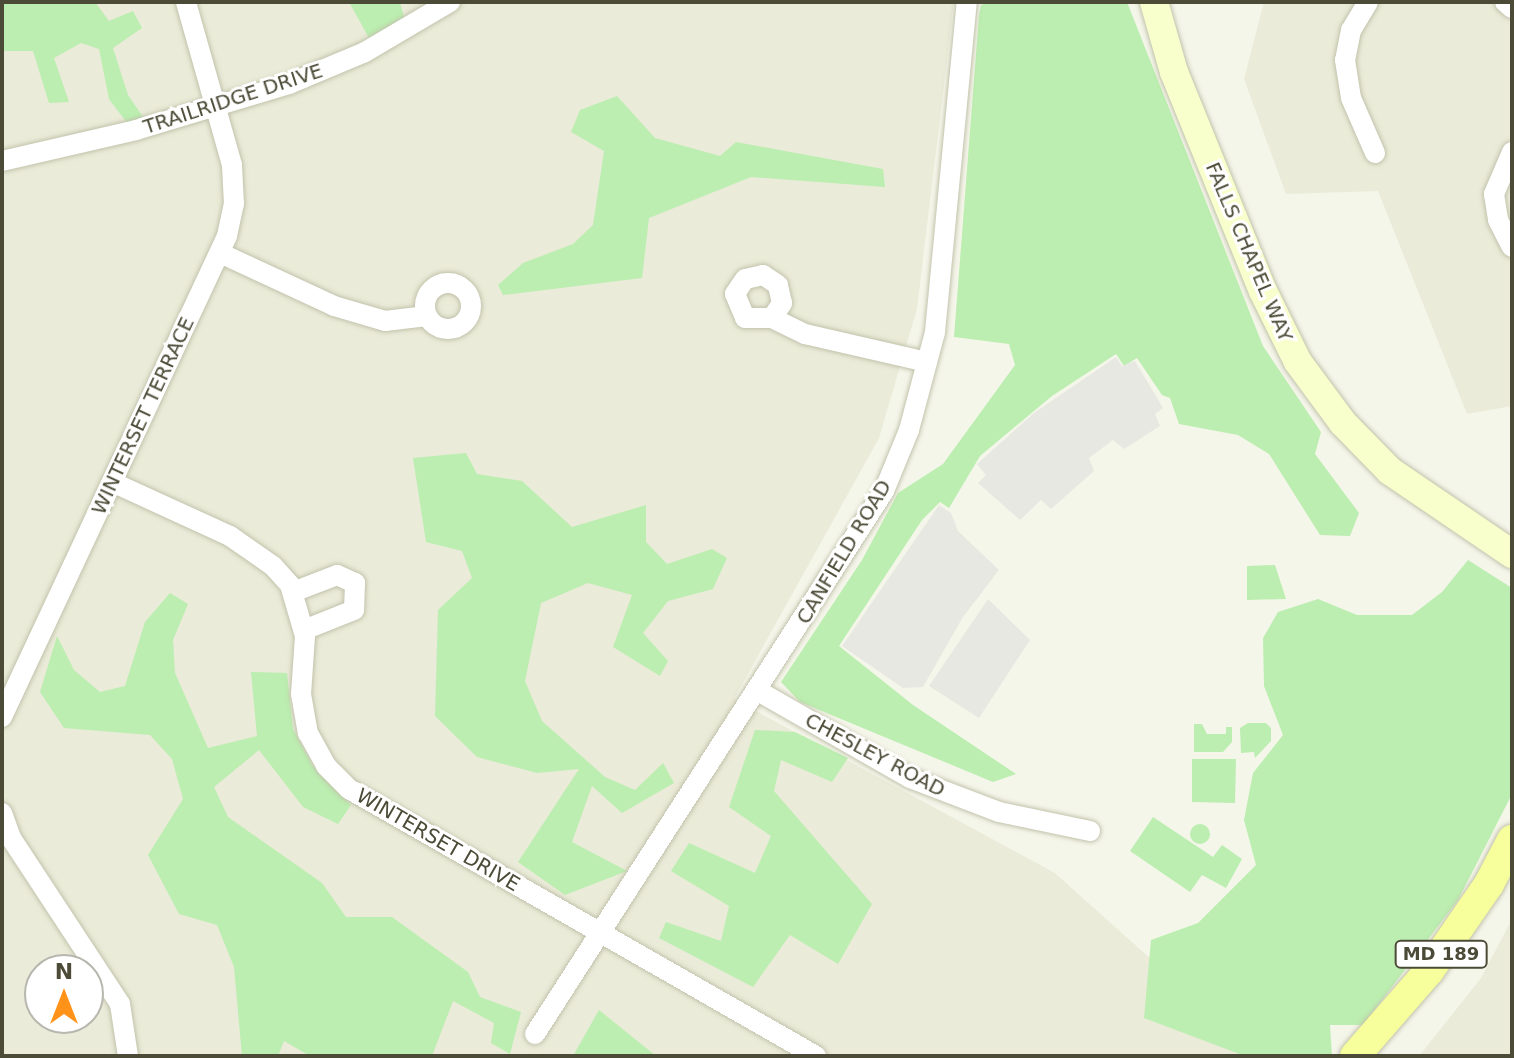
<!DOCTYPE html>
<style>
body{margin:0}
#map{position:relative;width:1514px;height:1058px;overflow:hidden;background:#f5f6ea;font-family:"DejaVu Sans",sans-serif}
div>[style]{position:absolute}
.residential>*{inset:0;background:#eaebd8}
.green>*{inset:0;background:#bbeeb0}
.round{border-radius:50%}
.parking>*{inset:0;background:#e8e8e2}
.roads{filter:drop-shadow(0 0 2px #c2c3ac) drop-shadow(0 0 2px #c2c3ac)}
.street>*{height:20px;margin:-10px;padding:0 10px;transform-origin:10px;border-radius:10px;background:#fff}
.street>.ring{margin:-10px;padding:0;box-sizing:content-box;background:none;border:20px solid #fff;border-radius:50%}
.secondary>*{height:28px;margin:-14px;padding:0 14px;transform-origin:14px;border-radius:14px;background:#f8ffcc}
.primary>*{height:30px;margin:-15px;padding:0 15px;transform-origin:15px;border-radius:15px;background:#f6ff9b}
span{translate:-50% -50%;white-space:nowrap;text-align:center;line-height:1.15;-webkit-text-stroke:6px #fff;paint-order:stroke}
.shield-label span{padding:2px 6px;background:#fff;border:2px solid;border-radius:6px;-webkit-text-stroke-width:0}
.shield-label{font-size:18px;color:#4c4b37;font-weight:700}
.street-label{font-size:20px;color:#4c4b37}
.frame{position:absolute;inset:0;border:4px solid #4c4b37;pointer-events:none}
.north{position:absolute;left:24px;top:954px;width:80px;height:80px;box-sizing:border-box;background:#fff;border:2px solid #b7b7af;border-radius:50%;rotate:0deg;font-size:22px;font-weight:700;line-height:32px;text-align:center;color:#4c4b37}
.north::after{content:'';display:block;margin:auto;width:28px;height:36px;background:#ff9219;clip-path:polygon(50% 0,100% 100%,50% 72%,0 100%)}
</style>
<div id="map">
<div class="residential">
<i style="clip-path:polygon(evenodd,2px 2px,954px 2px,917px 309px,879px 438px,734px 699px,1055px 873px,1259px 1056px,2px 1056px,2px 2px,40px 970px,88px 970px,88px 1018px,40px 1018px,40px 970px)"></i>
<i style="clip-path:polygon(1264px 2px,1512px 2px,1512px 406px,1467px 414px,1378px 191px,1286px 194px,1244px 79px)"></i>
<i style="clip-path:polygon(1512px 919px,1512px 1056px,1419px 1056px,1481px 978px)"></i>
</div>
<div class="green">
<i style="clip-path:polygon(2px 2px,95px 2px,109px 21px,133px 11px,142px 28px,113px 48px,128px 95px,143px 117px,127px 123px,109px 99px,99px 49px,81px 43px,54px 58px,69px 102px,49px 103px,33px 51px,2px 51px)"></i>
<i style="clip-path:polygon(349px 2px,400px 2px,404px 18px,369px 38px)"></i>
<i style="clip-path:polygon(988px 2px,1127px 2px,1263px 346px,1321px 432px,1315px 454px,1359px 513px,1350px 536px,1320px 535px,1269px 454px,1238px 435px,1179px 424px,1170px 398px,1162px 395px,1137px 358px,1124px 366px,1116px 354px,1052px 396px,980px 456px,949px 508px,940px 502px,922px 520px,839px 646px,913px 705px,1016px 774px,993px 782px,800px 702px,781px 682px,862px 560px,898px 493px,943px 464px,1015px 365px,1009px 344px,954px 337px,979px 15px,981px 5px)"></i>
<i style="clip-path:polygon(617px 96px,655px 138px,720px 156px,736px 142px,883px 169px,885px 187px,751px 177px,649px 218px,642px 278px,503px 295px,498px 285px,523px 263px,573px 244px,593px 225px,604px 151px,571px 132px,580px 110px)"></i>
<i style="clip-path:polygon(466px 453px,477px 474px,522px 481px,572px 527px,646px 505px,646px 542px,667px 564px,712px 549px,727px 558px,713px 589px,668px 601px,643px 633px,668px 661px,660px 676px,613px 647px,632px 595px,588px 583px,541px 603px,525px 681px,542px 721px,605px 777px,635px 790px,663px 763px,674px 783px,622px 813px,592px 786px,572px 842px,627px 871px,565px 895px,518px 862px,579px 769px,537px 773px,477px 757px,435px 716px,438px 610px,472px 578px,462px 551px,426px 542px,413px 458px)"></i>
<i style="clip-path:polygon(1468px 560px,1512px 588px,1512px 794px,1458px 900px,1363px 1025px,1330px 1025px,1332px 1056px,1245px 1056px,1144px 1018px,1151px 940px,1198px 923px,1256px 865px,1244px 820px,1253px 773px,1283px 735px,1264px 686px,1263px 638px,1278px 612px,1318px 599px,1357px 615px,1412px 615px,1442px 592px)"></i>
<i style="clip-path:polygon(1275px 565px,1286px 599px,1247px 600px,1247px 566px)"></i>
<i style="clip-path:polygon(170px 593px,188px 604px,173px 640px,175px 673px,208px 748px,257px 736px,251px 672px,287px 673px,293px 729px,313px 766px,351px 805px,338px 824px,303px 807px,259px 750px,214px 787px,228px 817px,322px 883px,346px 917px,392px 917px,468px 972px,480px 997px,521px 1012px,510px 1054px,491px 1043px,494px 1023px,453px 1001px,432px 1056px,310px 1056px,284px 1041px,278px 1056px,242px 1056px,234px 967px,217px 925px,179px 914px,148px 855px,183px 799px,172px 759px,150px 735px,64px 728px,40px 692px,57px 636px,74px 670px,100px 692px,125px 686px,145px 622px)"></i>
<i style="clip-path:polygon(1248px 723px,1266px 723px,1271px 728px,1271px 741px,1255px 758px,1254px 752px,1241px 753px,1240px 728px)"></i>
<i style="clip-path:polygon(1194px 724px,1202px 724px,1207px 734px,1226px 734px,1226px 727px,1232px 727px,1232px 742px,1223px 752px,1194px 752px)"></i>
<i style="clip-path:polygon(755px 730px,795px 732px,848px 758px,832px 782px,781px 760px,774px 791px,872px 904px,838px 964px,790px 935px,753px 987px,659px 938px,666px 922px,721px 941px,729px 906px,671px 871px,689px 843px,755px 873px,771px 836px,729px 807px)"></i>
<i style="clip-path:polygon(1192px 759px,1236px 759px,1235px 803px,1192px 802px)"></i>
<i style="clip-path:polygon(1153px 817px,1213px 857px,1222px 845px,1242px 859px,1226px 888px,1202px 875px,1190px 892px,1130px 851px)"></i>
<i class="round" style="left:1190px;top:824px;width:20px;height:20px"></i>
<i style="clip-path:polygon(599px 1010px,656px 1056px,573px 1056px)"></i>
</div>
<div class="parking">
<i style="clip-path:polygon(1116px 357px,1122px 366px,1135px 361px,1163px 408px,1155px 414px,1160px 426px,1124px 449px,1113px 440px,1089px 458px,1094px 471px,1051px 509px,1041px 500px,1020px 520px,978px 483px,986px 475px,977px 464px,1034px 413px)"></i>
<i style="clip-path:polygon(939px 505px,951px 513px,958px 531px,999px 570px,963px 617px,923px 687px,903px 688px,842px 646px)"></i>
<i style="clip-path:polygon(988px 599px,1030px 640px,979px 718px,929px 686px)"></i>
</div>
<div class="roads">
<div class="street">
<i style="left:1368px;top:2px;width:33px;rotate:121deg"></i>
<i style="left:1351px;top:30px;width:31px;rotate:101deg"></i>
<i style="left:1345px;top:60px;width:38px;rotate:81deg"></i>
<i style="left:1351px;top:98px;width:60px;rotate:66.4deg"></i>
<i style="left:1505px;top:2px;width:9px;rotate:41deg"></i>
<i style="left:1512px;top:152px;width:46px;rotate:113.2deg"></i>
<i style="left:1494px;top:194px;width:26px;rotate:81deg"></i>
<i style="left:1498px;top:220px;width:30px;rotate:63deg"></i>
<i style="left:2px;top:161px;width:138px;rotate:-13deg"></i>
<i style="left:136px;top:130px;width:160px;rotate:-16.7deg"></i>
<i style="left:289px;top:84px;width:82px;rotate:-22.8deg"></i>
<i style="left:365px;top:52px;width:99px;rotate:-30.5deg"></i>
<i style="left:220px;top:253px;width:126px;rotate:24.9deg"></i>
<i style="left:334px;top:306px;width:53px;rotate:16.4deg"></i>
<i style="left:385px;top:321px;width:42px;rotate:-6.8deg"></i>
<i class="ring" style="left:425px;top:283px;width:26px;height:26px"></i>
<i style="left:772px;top:318px;width:18px;rotate:-56deg"></i>
<i style="left:782px;top:303px;width:18px;rotate:-103deg"></i>
<i style="left:778px;top:285px;width:18px;rotate:-146deg"></i>
<i style="left:763px;top:275px;width:18px;rotate:167deg"></i>
<i style="left:745px;top:279px;width:18px;rotate:124deg"></i>
<i style="left:735px;top:294px;width:26px;rotate:67deg"></i>
<i style="left:745px;top:318px;width:27px"></i>
<i style="left:772px;top:318px;width:37px;rotate:26deg"></i>
<i style="left:805px;top:334px;width:125px;rotate:12.9deg"></i>
<i style="left:112px;top:482px;width:130px;rotate:24.6deg"></i>
<i style="left:230px;top:536px;width:52px;rotate:34.9deg"></i>
<i style="left:273px;top:566px;width:25px;rotate:48deg"></i>
<i style="left:290px;top:585px;width:53px;rotate:73.6deg"></i>
<i style="left:305px;top:636px;width:58px;rotate:93.9deg"></i>
<i style="left:301px;top:694px;width:40px;rotate:80deg"></i>
<i style="left:308px;top:733px;width:38px;rotate:61deg"></i>
<i style="left:326px;top:766px;width:33px;rotate:45deg"></i>
<i style="left:349px;top:789px;width:538px;rotate:29.76deg"></i>
<i style="left:293px;top:592px;width:47px;rotate:-21.1deg"></i>
<i style="left:337px;top:575px;width:20px;rotate:24deg"></i>
<i style="left:355px;top:583px;width:27px;rotate:92deg"></i>
<i style="left:354px;top:610px;width:54px;rotate:158.2deg"></i>
<i style="left:758px;top:691px;width:175px;rotate:29.8deg"></i>
<i style="left:910px;top:778px;width:95px;rotate:20.9deg"></i>
<i style="left:999px;top:812px;width:93px;rotate:11.8deg"></i>
<i style="left:2px;top:717px;width:531px;rotate:-64.93deg"></i>
<i style="left:227px;top:236px;width:33px;rotate:-78deg"></i>
<i style="left:234px;top:204px;width:39px;rotate:-93deg"></i>
<i style="left:232px;top:165px;width:169px;rotate:-105.8deg"></i>
<i style="left:2px;top:813px;width:27px;rotate:70deg"></i>
<i style="left:11px;top:838px;width:199px;rotate:56.7deg"></i>
<i style="left:120px;top:1004px;width:53px;rotate:81.3deg"></i>
<i style="left:535px;top:1034px;width:645px;rotate:-57.27deg"></i>
<i style="left:884px;top:491px;width:66px;rotate:-67.7deg"></i>
<i style="left:909px;top:430px;width:101px;rotate:-75.1deg"></i>
<i style="left:935px;top:332px;width:332px;rotate:-84.5deg"></i>
</div>
<div class="secondary">
<i style="left:1154px;top:2px;width:73px;rotate:74.1deg"></i>
<i style="left:1174px;top:72px;width:236px;rotate:67.9deg"></i>
<i style="left:1263px;top:291px;width:79px;rotate:63.8deg"></i>
<i style="left:1298px;top:362px;width:76px;rotate:53.6deg"></i>
<i style="left:1343px;top:423px;width:67px;rotate:45.6deg"></i>
<i style="left:1390px;top:471px;width:148px;rotate:34.2deg"></i>
</div>
<div class="primary">
<i style="left:1355px;top:1056px;width:113px;rotate:-49deg"></i>
<i style="left:1429px;top:971px;width:106px;rotate:-55.4deg"></i>
<i style="left:1489px;top:884px;width:50px;rotate:-62.4deg"></i>
</div>
</div>
<div class="shield-label">
<span style="left:1441px;top:954px">MD 189</span>
</div>
<div class="street-label">
<span style="left:233px;top:99px;rotate:-18deg">TRAILRIDGE DRIVE</span>
<span style="left:1249px;top:252px;rotate:67deg">FALLS CHAPEL WAY</span>
<span style="left:143px;top:416px;rotate:-65deg">WINTERSET TERRACE</span>
<span style="left:844px;top:552px;rotate:-59deg">CANFIELD ROAD</span>
<span style="left:875px;top:755px;rotate:28deg">CHESLEY ROAD</span>
<span style="left:438px;top:840px;rotate:30deg">WINTERSET DRIVE</span>
</div>
<div class="frame"></div>
<div class="north">N</div>
</div>
